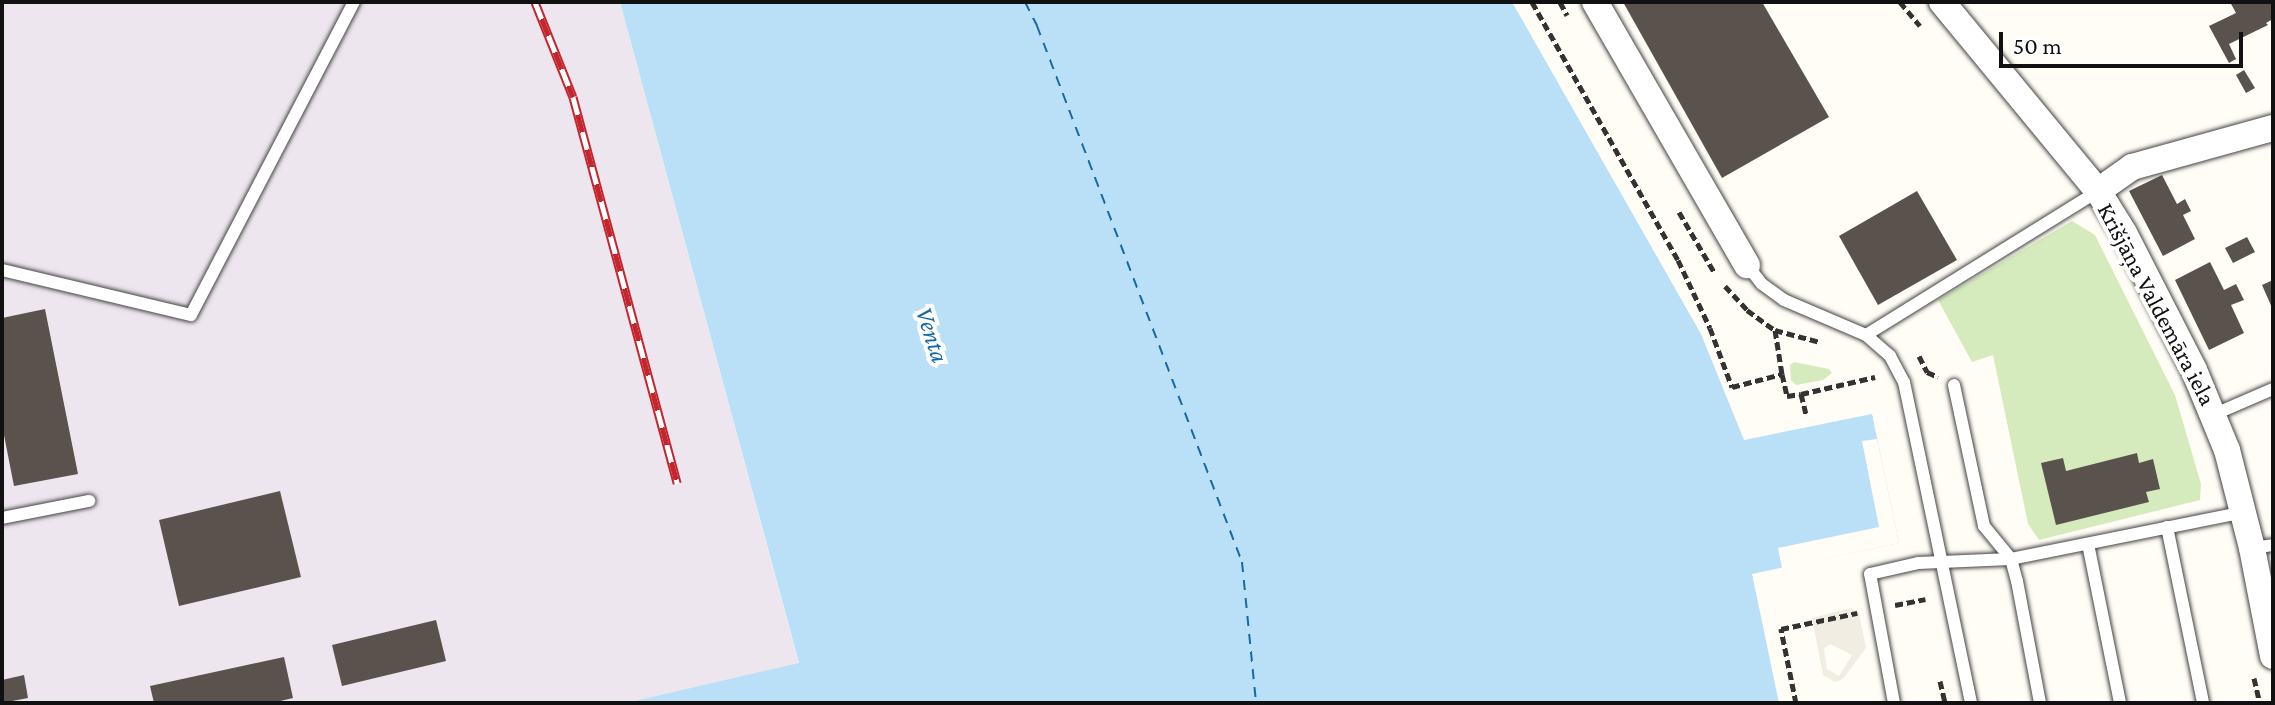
<!DOCTYPE html>
<meta charset="utf-8">
<style>
body{margin:0}
#map{position:relative;width:2275px;height:705px;overflow:hidden;background:#fffdf5;font-family:"Crimson Pro",serif}
div>[style]{position:absolute}
.industrial>*{inset:0;background:#eee6ef}
.green>*{inset:0;background:#d5ebbd}
.plaza>*{inset:0;background:#f1ede2}
.water>*{inset:0;background:#b9e0f7}
.pier>*{inset:0;background:#fffdf5}
.ferry>*{height:2px;margin-top:-1px;transform-origin:0;background:repeating-linear-gradient(90deg,#1768a6 0 10px,transparent 0 18px)}
.building>*{inset:0;background:#5a524d}
.path>*{height:5px;margin-top:-2.5px;transform-origin:0;background:repeating-linear-gradient(90deg,#333 0 8px,transparent 0 12px)}
.roads{filter:drop-shadow(0 0 2px #444) drop-shadow(0 0 2px #444)}
.lane>*{height:12px;margin:-6px;padding:0 6px;transform-origin:6px;border-radius:6px;background:#fff}
.street>*{height:26px;margin:-13px;padding:0 13px;transform-origin:13px;border-radius:13px;background:#fff}
.rail>*{height:9px;margin-top:-4.5px;transform-origin:0;background:repeating-linear-gradient(90deg,#fff 0 18px,#c4262e 0 36px);box-sizing:border-box;border-block:2px solid #c4262e}
span{translate:-50% -50%;white-space:nowrap;text-align:center;line-height:1.15;-webkit-text-stroke:8px #fff;paint-order:stroke}
.street-label{font-size:24px;color:#111}
.water-label{font-size:26px;color:#1768a6;font-style:italic}
.frame{position:absolute;inset:0;border:4px solid #111;pointer-events:none}
.scale{position:absolute;left:1999px;top:32px;width:244px;height:36px;box-sizing:border-box;border:4px solid #111;border-top:0;padding-left:10px;font-size:24px;line-height:28px;white-space:nowrap;color:#111;-webkit-text-stroke:6px #fff;paint-order:stroke}
</style>
<div id="map">
<div class="industrial">
<i style="clip-path:polygon(2px 2px,620px 2px,799px 664px,626px 703px,2px 703px)"></i>
</div>
<div class="green">
<i style="clip-path:polygon(2072px 221px,2095px 235px,2175px 395px,2201px 484px,2200px 500px,2039px 540px,2028px 524px,1993px 355px,1972px 362px,1938px 300px)"></i>
<i style="clip-path:polygon(1794px 362px,1829px 369px,1832px 373px,1823px 380px,1796px 385px,1791px 380px,1790px 365px)"></i>
</div>
<div class="plaza">
<i style="clip-path:polygon(evenodd,1851px 608px,1859px 613px,1866px 648px,1843px 679px,1835px 682px,1823px 675px,1812px 618px,1851px 608px,1830px 644px,1852px 655px,1839px 676px,1827px 669px,1824px 649px,1830px 644px)"></i>
</div>
<div class="water">
<i style="clip-path:polygon(620px 2px,1512px 2px,1701px 334px,1744px 440px,1872px 414px,1899px 543px,1752px 574px,1779px 703px,626px 703px,799px 663px)"></i>
</div>
<div class="pier">
<i style="clip-path:polygon(1877px 439px,1899px 543px,1782px 568px,1778px 548px,1879px 527px,1862px 441px)"></i>
</div>
<div class="ferry">
<i style="left:1025px;top:2px;width:27px;rotate:63deg"></i>
<i style="left:1037px;top:26px;width:574px;rotate:69.07deg"></i>
<i style="left:1242px;top:562px;width:142px;rotate:84.3deg"></i>
</div>
<div class="building">
<i style="clip-path:polygon(1623px 2px,1762px 2px,1829px 117px,1722px 178px)"></i>
<i style="clip-path:polygon(2230px 2px,2273px 2px,2273px 19px,2266px 23px,2268px 25px,2229px 44px,2236px 59px,2229px 63px,2209px 26px,2236px 13px)"></i>
<i style="clip-path:polygon(2244px 70px,2255px 88px,2246px 93px,2236px 75px)"></i>
<i style="clip-path:polygon(2162px 175px,2177px 204px,2185px 199px,2191px 211px,2183px 215px,2195px 239px,2163px 256px,2129px 191px)"></i>
<i style="clip-path:polygon(1917px 191px,1957px 260px,1878px 305px,1839px 236px)"></i>
<i style="clip-path:polygon(2247px 237px,2255px 252px,2233px 263px,2225px 248px)"></i>
<i style="clip-path:polygon(2210px 262px,2224px 290px,2236px 284px,2244px 300px,2231px 305px,2244px 333px,2209px 350px,2175px 280px)"></i>
<i style="clip-path:polygon(2273px 280px,2273px 310px,2262px 285px)"></i>
<i style="clip-path:polygon(45px 309px,78px 474px,14px 486px,2px 425px,2px 318px)"></i>
<i style="clip-path:polygon(2137px 453px,2139px 463px,2153px 459px,2160px 489px,2146px 492px,2149px 502px,2056px 525px,2041px 463px,2063px 458px,2066px 471px)"></i>
<i style="clip-path:polygon(280px 491px,301px 577px,179px 606px,159px 520px)"></i>
<i style="clip-path:polygon(436px 620px,446px 661px,342px 686px,332px 645px)"></i>
<i style="clip-path:polygon(284px 657px,293px 698px,272px 703px,154px 703px,150px 686px)"></i>
<i style="clip-path:polygon(24px 675px,28px 698px,2px 703px,2px 680px)"></i>
</div>
<div class="path">
<i style="left:1532px;top:2px;width:296px;rotate:60.5deg"></i>
<i style="left:1678px;top:260px;width:75px;rotate:64.8deg"></i>
<i style="left:1710px;top:328px;width:63px;rotate:69.6deg"></i>
<i style="left:1732px;top:387px;width:52px;rotate:-14.6deg"></i>
<i style="left:1782px;top:374px;width:23px;rotate:77deg"></i>
<i style="left:1787px;top:396px;width:14px;rotate:-8deg"></i>
<i style="left:1801px;top:394px;width:21px;rotate:76deg"></i>
<i style="left:1560px;top:2px;width:15px;rotate:62deg"></i>
<i style="left:1900px;top:2px;width:31px;rotate:50deg"></i>
<i style="left:1679px;top:212px;width:69px;rotate:59.7deg"></i>
<i style="left:1725px;top:286px;width:33px;rotate:47deg"></i>
<i style="left:1747px;top:310px;width:34px;rotate:36deg"></i>
<i style="left:1775px;top:330px;width:47px;rotate:14.9deg"></i>
<i style="left:1775px;top:330px;width:45px;rotate:81deg"></i>
<i style="left:1919px;top:356px;width:18px;rotate:63deg"></i>
<i style="left:1927px;top:372px;width:12px;rotate:24deg"></i>
<i style="left:1801px;top:394px;width:76px;rotate:-12.9deg"></i>
<i style="left:1895px;top:605px;width:31px;rotate:-11deg"></i>
<i style="left:2254px;top:678px;width:26px;rotate:77deg"></i>
<i style="left:1940px;top:681px;width:23px;rotate:77deg"></i>
<i style="left:1796px;top:703px;width:76px;rotate:-101.5deg"></i>
<i style="left:1781px;top:629px;width:78px;rotate:-11.9deg"></i>
</div>
<div class="roads">
<div class="lane">
<i style="left:1747px;top:265px;width:24px;rotate:52deg"></i>
<i style="left:1762px;top:284px;width:27px;rotate:36deg"></i>
<i style="left:1784px;top:300px;width:89px;rotate:23.1deg"></i>
<i style="left:1866px;top:335px;width:32px;rotate:41deg"></i>
<i style="left:1890px;top:356px;width:30px;rotate:62deg"></i>
<i style="left:1904px;top:382px;width:328px;rotate:78.2deg"></i>
<i style="left:2px;top:270px;width:194px;rotate:13.4deg"></i>
<i style="left:191px;top:315px;width:353px;rotate:-62.5deg"></i>
<i style="left:1866px;top:335px;width:273px;rotate:-31.8deg"></i>
<i style="left:1954px;top:385px;width:144px;rotate:78deg"></i>
<i style="left:1984px;top:526px;width:43px;rotate:50.7deg"></i>
<i style="left:2011px;top:559px;width:23px;rotate:75deg"></i>
<i style="left:2017px;top:581px;width:124px;rotate:79.3deg"></i>
<i style="left:2215px;top:414px;width:63px;rotate:-23.3deg"></i>
<i style="left:2px;top:518px;width:89px;rotate:-11.1deg"></i>
<i style="left:2167px;top:527px;width:180px;rotate:78.4deg"></i>
<i style="left:2088px;top:544px;width:162px;rotate:78.6deg"></i>
<i style="left:2252px;top:548px;width:21px;rotate:-8deg"></i>
<i style="left:1894px;top:703px;width:131px;rotate:-100.5deg"></i>
<i style="left:1870px;top:574px;width:49px;rotate:-12.9deg"></i>
<i style="left:1918px;top:563px;width:93px;rotate:-2.5deg"></i>
<i style="left:2011px;top:559px;width:238px;rotate:-11.4deg"></i>
</div>
<div class="street">
<i style="left:1595px;top:2px;width:304px;rotate:60deg"></i>
<i style="left:1942px;top:2px;width:245px;rotate:50.5deg"></i>
<i style="left:2098px;top:191px;width:49px;rotate:58.2deg"></i>
<i style="left:2124px;top:233px;width:154px;rotate:62.9deg"></i>
<i style="left:2194px;top:370px;width:87px;rotate:67.6deg"></i>
<i style="left:2227px;top:450px;width:101px;rotate:75.7deg"></i>
<i style="left:2252px;top:548px;width:110px;rotate:79deg"></i>
<i style="left:2098px;top:191px;width:42px;rotate:-35.2deg"></i>
<i style="left:2132px;top:167px;width:146px;rotate:-15.5deg"></i>
</div>
</div>
<div class="rail">
<i style="left:535px;top:2px;width:102px;rotate:68.2deg"></i>
<i style="left:573px;top:97px;width:400px;rotate:74.9deg"></i>
</div>
<div class="street-label">
<span style="left:2157px;top:304px;rotate:62deg">Krišjāņa Valdemāra iela</span>
</div>
<div class="water-label">
<span style="left:932px;top:335px;rotate:72deg">Venta</span>
</div>
<div class="frame"></div>
<div class="scale">50 m</div>
</div>
